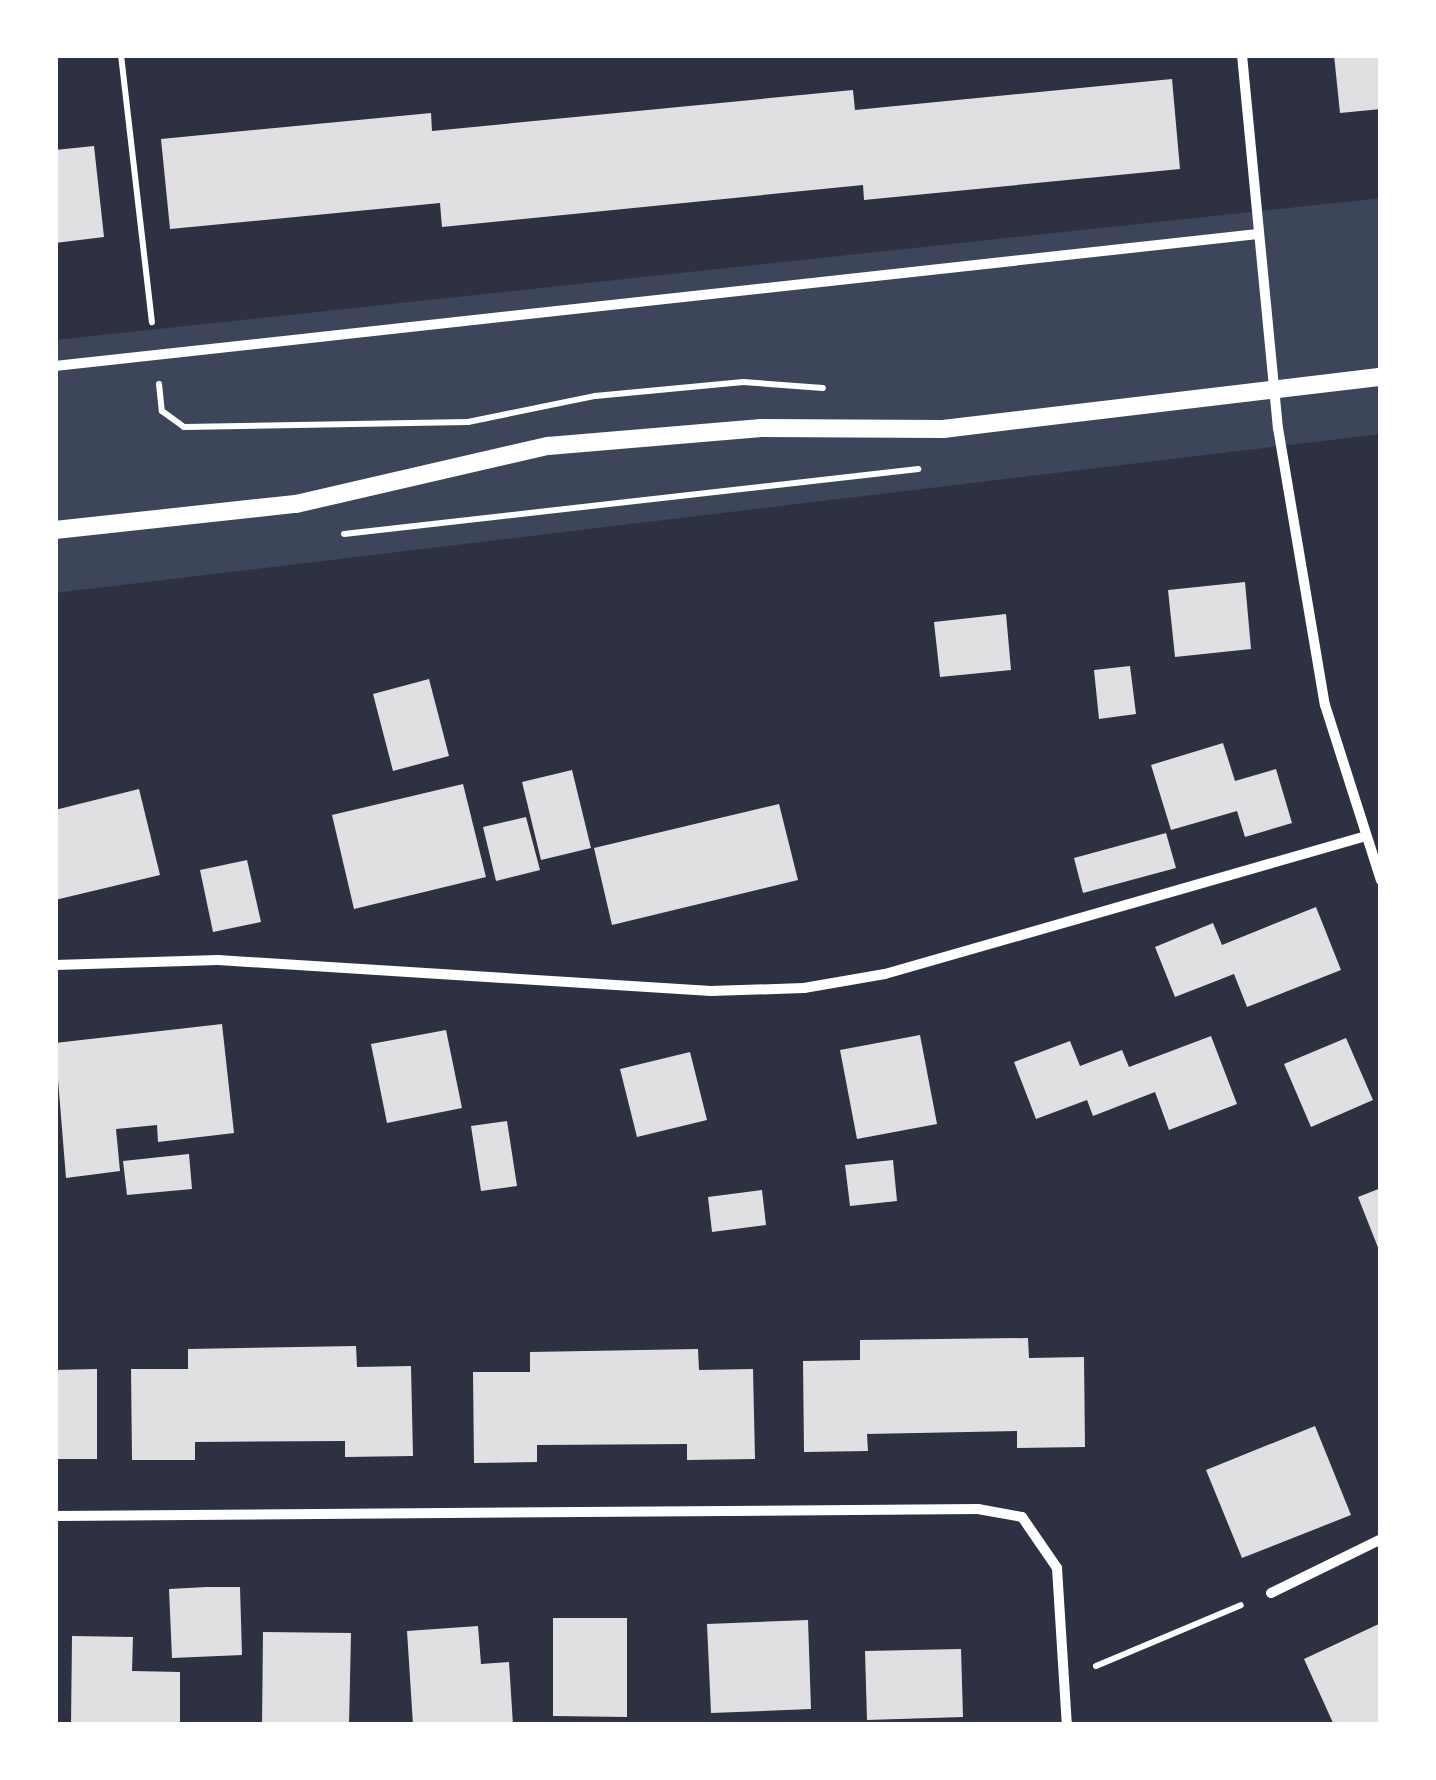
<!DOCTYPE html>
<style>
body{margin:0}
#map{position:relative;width:1436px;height:1780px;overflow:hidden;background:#2d3142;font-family:Jost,sans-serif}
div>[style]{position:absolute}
.green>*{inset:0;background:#3c4559}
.building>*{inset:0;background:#e0e0e3}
.path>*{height:6px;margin:-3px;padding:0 3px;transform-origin:3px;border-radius:3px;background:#fff}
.minor>*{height:10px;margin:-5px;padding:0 5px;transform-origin:5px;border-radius:5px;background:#fff}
.tertiary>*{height:18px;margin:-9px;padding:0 9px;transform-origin:9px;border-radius:9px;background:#fff}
span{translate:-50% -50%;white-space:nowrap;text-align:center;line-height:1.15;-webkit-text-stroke:8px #fff;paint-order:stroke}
.frame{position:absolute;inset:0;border:58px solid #fff;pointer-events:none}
</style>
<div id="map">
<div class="green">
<i style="clip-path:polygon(1381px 198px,1381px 434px,55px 593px,55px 340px)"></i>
</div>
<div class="building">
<i style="clip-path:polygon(1334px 55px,1381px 55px,1381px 109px,1340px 113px)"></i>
<i style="clip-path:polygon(1172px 79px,1180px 169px,864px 200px,863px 185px,442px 227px,440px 203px,170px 229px,161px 139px,431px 113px,432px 131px,853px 90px,855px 110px)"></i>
<i style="clip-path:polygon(94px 146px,104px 237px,55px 243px,55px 150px)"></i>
<i style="clip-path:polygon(1245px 582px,1251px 649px,1175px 657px,1168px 590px)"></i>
<i style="clip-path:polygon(1006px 614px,1011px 670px,940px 677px,934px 622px)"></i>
<i style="clip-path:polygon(1130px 666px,1136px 714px,1099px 719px,1094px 670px)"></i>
<i style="clip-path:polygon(429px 679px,449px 756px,393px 771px,373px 694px)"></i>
<i style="clip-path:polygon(1223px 743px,1235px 781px,1276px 769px,1292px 823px,1245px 837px,1237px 811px,1171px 830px,1151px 765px)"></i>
<i style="clip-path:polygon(572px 770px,591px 848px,541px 860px,522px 782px)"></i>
<i style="clip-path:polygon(463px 784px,486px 877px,354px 909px,332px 815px)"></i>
<i style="clip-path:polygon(139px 789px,160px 875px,55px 900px,55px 810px)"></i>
<i style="clip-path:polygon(779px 804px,798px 880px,612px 925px,594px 848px)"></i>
<i style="clip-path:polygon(526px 817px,540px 870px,496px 881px,483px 827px)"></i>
<i style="clip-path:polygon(1166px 833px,1176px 868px,1083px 893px,1074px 858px)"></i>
<i style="clip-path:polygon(247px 860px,261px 922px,213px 932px,200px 870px)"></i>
<i style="clip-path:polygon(1316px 907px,1341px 970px,1247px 1007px,1234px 974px,1175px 997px,1155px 947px,1213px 923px,1222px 945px)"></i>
<i style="clip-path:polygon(222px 1024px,234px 1133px,158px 1142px,157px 1125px,116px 1129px,120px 1171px,66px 1178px,55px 1043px)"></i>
<i style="clip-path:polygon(446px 1030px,462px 1108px,387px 1123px,371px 1044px)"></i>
<i style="clip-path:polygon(920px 1035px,937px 1124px,857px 1139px,840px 1050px)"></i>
<i style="clip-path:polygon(1211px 1036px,1237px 1104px,1169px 1130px,1155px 1092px,1093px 1116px,1087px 1100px,1036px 1119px,1014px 1062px,1070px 1041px,1080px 1066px,1122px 1050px,1129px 1067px)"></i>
<i style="clip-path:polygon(1346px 1038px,1373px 1100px,1311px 1127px,1284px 1064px)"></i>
<i style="clip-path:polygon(690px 1052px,707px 1120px,637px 1137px,620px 1069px)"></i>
<i style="clip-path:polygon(507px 1121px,517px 1186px,481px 1191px,471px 1126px)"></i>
<i style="clip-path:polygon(189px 1154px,192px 1189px,127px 1195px,123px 1161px)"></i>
<i style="clip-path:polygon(893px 1160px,897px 1201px,850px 1206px,845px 1165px)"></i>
<i style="clip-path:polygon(1381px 1188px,1381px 1255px,1358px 1197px)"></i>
<i style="clip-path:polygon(762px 1190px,766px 1225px,712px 1232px,708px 1197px)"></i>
<i style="clip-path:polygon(1028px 1338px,1029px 1358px,1084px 1357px,1085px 1447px,1017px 1448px,1017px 1431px,867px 1434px,868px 1451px,804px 1452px,803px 1361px,860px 1360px,860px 1340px)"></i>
<i style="clip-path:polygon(356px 1346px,357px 1367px,411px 1366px,413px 1456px,345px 1457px,345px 1441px,195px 1442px,195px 1460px,132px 1460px,131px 1369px,188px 1369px,188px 1349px)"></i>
<i style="clip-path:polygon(698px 1349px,699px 1370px,753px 1369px,755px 1459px,687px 1460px,687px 1444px,537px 1445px,537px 1462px,474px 1463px,473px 1372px,530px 1372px,530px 1352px)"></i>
<i style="clip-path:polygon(97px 1369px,97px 1459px,55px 1459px,55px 1370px)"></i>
<i style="clip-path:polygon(1315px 1426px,1351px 1515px,1242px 1558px,1206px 1470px)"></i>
<i style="clip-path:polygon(207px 1587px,240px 1587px,242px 1655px,172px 1658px,169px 1589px)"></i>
<i style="clip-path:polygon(553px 1618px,627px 1618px,627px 1717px,553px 1716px)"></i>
<i style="clip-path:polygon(808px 1620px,811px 1709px,711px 1713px,707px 1624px)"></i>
<i style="clip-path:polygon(1381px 1623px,1381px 1725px,1334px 1725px,1304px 1659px)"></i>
<i style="clip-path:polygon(478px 1626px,481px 1664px,509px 1662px,513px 1725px,413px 1725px,407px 1631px)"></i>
<i style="clip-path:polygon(263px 1632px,351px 1633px,349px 1725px,262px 1725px)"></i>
<i style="clip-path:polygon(72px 1636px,133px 1637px,132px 1671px,180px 1672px,180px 1725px,71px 1725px)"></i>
<i style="clip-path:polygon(961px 1649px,963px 1717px,867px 1720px,865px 1651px)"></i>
</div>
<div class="path">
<i style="left:121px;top:55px;width:269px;rotate:83.4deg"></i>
<i style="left:159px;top:384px;width:27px;rotate:84deg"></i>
<i style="left:162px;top:411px;width:27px;rotate:36deg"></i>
<i style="left:184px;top:427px;width:284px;rotate:-1deg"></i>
<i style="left:468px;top:422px;width:130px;rotate:-11.6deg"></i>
<i style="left:595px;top:396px;width:149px;rotate:-5.4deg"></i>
<i style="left:743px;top:382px;width:80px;rotate:4.3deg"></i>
<i style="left:344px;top:534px;width:578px;rotate:-6.46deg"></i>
<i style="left:1096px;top:1666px;width:157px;rotate:-22.8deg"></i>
</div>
<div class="minor">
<i style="left:1242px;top:55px;width:375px;rotate:84.5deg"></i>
<i style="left:1278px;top:428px;width:281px;rotate:80.4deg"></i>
<i style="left:1325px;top:705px;width:184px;rotate:72.3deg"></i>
<i style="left:55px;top:366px;width:1210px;rotate:-6.26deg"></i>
<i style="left:55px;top:965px;width:163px;rotate:-1.8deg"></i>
<i style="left:218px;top:960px;width:494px;rotate:3.6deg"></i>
<i style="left:711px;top:991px;width:93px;rotate:-1.8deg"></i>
<i style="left:804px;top:988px;width:82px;rotate:-9.8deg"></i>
<i style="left:885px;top:974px;width:496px;rotate:-16deg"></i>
<i style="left:55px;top:1516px;width:923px;rotate:-0.43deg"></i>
<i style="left:978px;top:1509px;width:45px;rotate:10.3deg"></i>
<i style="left:1022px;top:1517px;width:62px;rotate:55.5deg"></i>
<i style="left:1057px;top:1568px;width:157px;rotate:86.4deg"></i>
<i style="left:1271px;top:1593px;width:123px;rotate:-26.1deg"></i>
</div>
<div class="tertiary">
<i style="left:55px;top:530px;width:242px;rotate:-6.2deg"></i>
<i style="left:296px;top:504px;width:259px;rotate:-13deg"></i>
<i style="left:548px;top:446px;width:214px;rotate:-4.8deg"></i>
<i style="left:761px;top:428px;width:182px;rotate:0.3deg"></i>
<i style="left:943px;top:429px;width:441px;rotate:-6.8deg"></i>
</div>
<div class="frame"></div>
</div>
